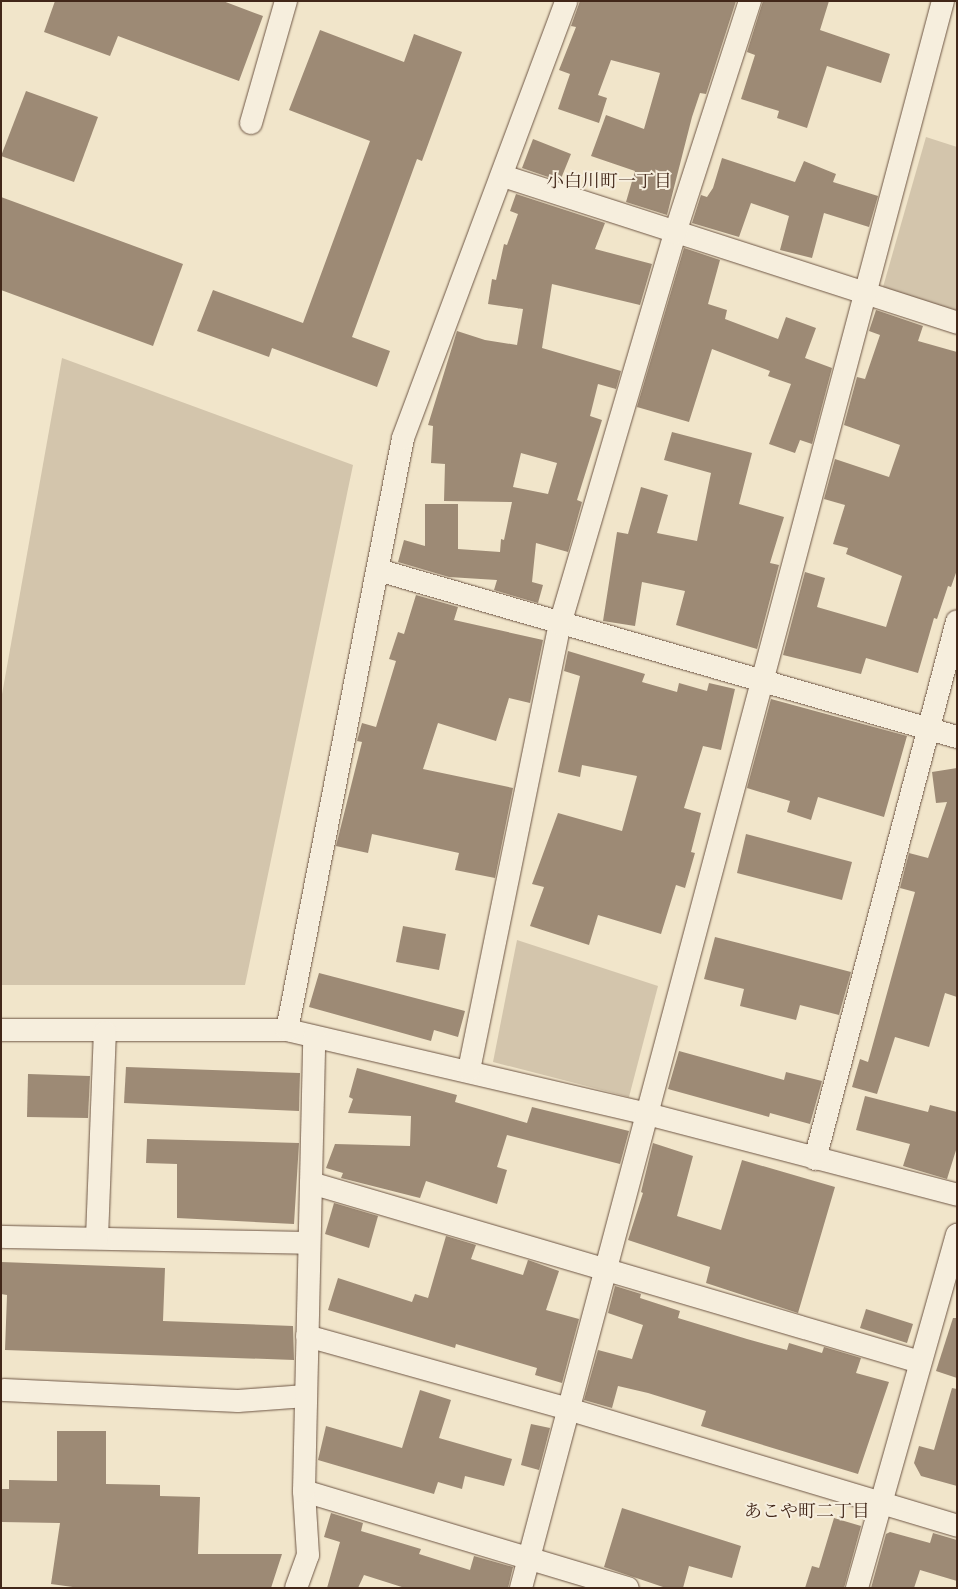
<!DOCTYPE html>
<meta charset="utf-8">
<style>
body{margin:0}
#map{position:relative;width:958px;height:1589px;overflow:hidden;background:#f1e5ca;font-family:"Libre Caslon Text","Noto Serif JP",serif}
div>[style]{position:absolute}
.green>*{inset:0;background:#d3c5ac}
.building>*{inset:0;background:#9d8a75}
.roads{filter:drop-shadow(0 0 1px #6e5645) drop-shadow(0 0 1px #6e5645)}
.minor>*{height:22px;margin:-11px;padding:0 11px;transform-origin:11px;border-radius:11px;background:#f6eedd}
span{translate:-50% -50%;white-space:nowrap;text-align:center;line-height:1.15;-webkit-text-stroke:4px #f6eedd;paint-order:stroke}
.neighbourhood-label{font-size:18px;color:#422719}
.frame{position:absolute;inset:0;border:2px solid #422719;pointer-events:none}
</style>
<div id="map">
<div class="green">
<i style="clip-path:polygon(926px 137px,957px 147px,957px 311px,883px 287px)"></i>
<i style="clip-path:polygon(62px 358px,353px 465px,245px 985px,1px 985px,1px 700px)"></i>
<i style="clip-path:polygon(517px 940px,658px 986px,629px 1097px,493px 1062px)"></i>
</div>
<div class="building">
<i style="clip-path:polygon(55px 1px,223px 1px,263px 16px,239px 81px,118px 36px,110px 56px,44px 32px)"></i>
<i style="clip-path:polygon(580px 1px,736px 1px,706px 94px,700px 93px,692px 117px,667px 215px,626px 202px,635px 171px,591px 156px,606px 115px,644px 129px,660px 73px,611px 60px,598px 95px,607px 98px,599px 123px,558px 109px,570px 74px,559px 70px,576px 27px,571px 26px)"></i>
<i style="clip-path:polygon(763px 1px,829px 1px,820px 30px,890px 54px,881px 83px,827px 66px,807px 128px,777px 118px,779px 111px,741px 99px,755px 55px,747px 52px)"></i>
<i style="clip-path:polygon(320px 30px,404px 62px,414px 34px,462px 52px,422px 161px,417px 159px,352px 337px,390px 351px,377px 387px,272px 348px,269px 357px,197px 331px,213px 290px,303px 323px,370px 141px,289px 110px)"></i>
<i style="clip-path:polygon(26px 91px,98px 117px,74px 182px,1px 156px)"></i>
<i style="clip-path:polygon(533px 139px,571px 154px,560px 181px,522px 168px)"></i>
<i style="clip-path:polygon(722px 158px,795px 182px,804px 161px,836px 174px,833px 182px,878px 196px,869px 227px,824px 213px,812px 258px,780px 250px,789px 216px,751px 203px,739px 237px,692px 223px,701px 195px,707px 197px,713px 188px)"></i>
<i style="clip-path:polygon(evenodd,516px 194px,605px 223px,595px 249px,652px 264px,640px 305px,552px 284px,542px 348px,621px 371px,616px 389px,598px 384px,590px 416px,602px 420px,577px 500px,582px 502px,568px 552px,536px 543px,532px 582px,543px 585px,538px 603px,494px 590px,497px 580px,449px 577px,398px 562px,404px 540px,425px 546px,425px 504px,458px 504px,458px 549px,500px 552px,501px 539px,504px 540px,512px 502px,444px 501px,445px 464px,431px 463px,433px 426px,428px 425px,457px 331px,485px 340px,517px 345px,523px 309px,488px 304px,492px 279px,496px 280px,504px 244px,507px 245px,518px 214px,510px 211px,516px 194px,521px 453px,557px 463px,548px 494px,513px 487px,521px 453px)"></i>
<i style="clip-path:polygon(1px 197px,183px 264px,153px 346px,1px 290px)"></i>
<i style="clip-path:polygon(684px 248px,720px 260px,708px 304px,727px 310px,725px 319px,778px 339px,786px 317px,816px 328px,805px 358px,832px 368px,812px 444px,800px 440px,795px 453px,769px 444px,791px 384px,768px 376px,770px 371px,712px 349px,689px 422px,637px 407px)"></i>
<i style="clip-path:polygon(876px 310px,923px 326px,918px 341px,957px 352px,957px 570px,951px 587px,948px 586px,937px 619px,934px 618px,918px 673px,866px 658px,861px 674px,783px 655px,805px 572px,825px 578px,817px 607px,886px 627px,902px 576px,846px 554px,848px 548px,833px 544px,845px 505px,824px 499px,835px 459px,889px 477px,900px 445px,844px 425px,857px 377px,865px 379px,880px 335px,869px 331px)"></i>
<i style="clip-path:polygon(672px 432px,752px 453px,739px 504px,784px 517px,770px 563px,779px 565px,757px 649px,676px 625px,685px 591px,642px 582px,635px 626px,603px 621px,617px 532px,628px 534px,641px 487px,668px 495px,657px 533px,697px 541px,711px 473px,664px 460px)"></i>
<i style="clip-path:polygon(416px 595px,458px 607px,454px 620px,543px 640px,530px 703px,509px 698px,496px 741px,438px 723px,423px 769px,513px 788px,495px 878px,455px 870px,459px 853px,372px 834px,368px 853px,336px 846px,362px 742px,357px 741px,358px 737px,362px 723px,376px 727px,396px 661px,389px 659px,398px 632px,404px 634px)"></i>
<i style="clip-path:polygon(568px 651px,645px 674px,642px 682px,677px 692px,679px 683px,707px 691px,709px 683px,735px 689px,721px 750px,703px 746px,684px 808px,701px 813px,691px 852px,695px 853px,685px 888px,676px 885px,661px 934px,598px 915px,589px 945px,530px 926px,544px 887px,532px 884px,558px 813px,622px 831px,637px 776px,582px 765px,580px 777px,558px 772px,580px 676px,564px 671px)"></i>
<i style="clip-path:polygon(771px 699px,907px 736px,884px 817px,818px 797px,811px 820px,787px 812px,790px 801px,747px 788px)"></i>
<i style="clip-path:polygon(957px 768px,957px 997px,945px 993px,929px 1047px,895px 1037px,877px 1094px,852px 1087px,860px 1059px,868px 1062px,915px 892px,900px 888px,909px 853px,928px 858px,947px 802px,936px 803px,932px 772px)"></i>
<i style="clip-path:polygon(746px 834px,852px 862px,842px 900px,737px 873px)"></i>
<i style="clip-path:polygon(403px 926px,446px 934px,439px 970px,396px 962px)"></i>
<i style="clip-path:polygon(715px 937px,851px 972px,839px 1015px,800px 1005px,796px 1020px,740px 1006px,744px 989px,704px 979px)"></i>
<i style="clip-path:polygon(319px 973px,465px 1011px,458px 1037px,434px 1030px,431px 1041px,309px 1007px)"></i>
<i style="clip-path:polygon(679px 1051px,784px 1080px,786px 1072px,822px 1081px,810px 1124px,770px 1113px,769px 1117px,668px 1089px)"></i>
<i style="clip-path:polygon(126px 1067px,300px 1073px,299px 1111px,124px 1103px)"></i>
<i style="clip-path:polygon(357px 1068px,457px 1095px,455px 1102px,527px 1123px,532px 1107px,629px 1131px,620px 1164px,507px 1135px,497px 1167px,507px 1170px,497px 1204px,426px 1181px,420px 1198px,341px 1178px,343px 1173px,326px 1168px,335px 1144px,410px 1146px,411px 1116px,348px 1113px,353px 1099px,349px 1097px)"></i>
<i style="clip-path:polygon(28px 1074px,90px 1076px,88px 1118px,27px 1117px)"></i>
<i style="clip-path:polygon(865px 1096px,928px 1112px,930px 1105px,957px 1112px,957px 1147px,947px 1179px,903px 1166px,910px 1144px,856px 1130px)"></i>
<i style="clip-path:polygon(147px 1139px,299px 1143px,294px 1224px,177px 1218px,177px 1164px,146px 1163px)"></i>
<i style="clip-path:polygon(653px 1143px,693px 1156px,677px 1216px,721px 1230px,742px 1160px,835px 1187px,798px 1313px,706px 1283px,710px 1267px,628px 1240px,643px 1193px,641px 1192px)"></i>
<i style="clip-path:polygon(334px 1203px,378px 1216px,369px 1248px,325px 1234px)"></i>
<i style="clip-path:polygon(446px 1236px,476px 1245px,471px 1259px,523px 1275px,528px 1260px,559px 1271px,546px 1310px,579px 1319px,562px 1383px,535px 1375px,537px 1368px,456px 1344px,455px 1348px,328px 1310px,338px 1278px,412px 1302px,415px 1294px,428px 1298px)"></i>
<i style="clip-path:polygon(1px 1262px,165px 1268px,163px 1321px,293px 1326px,294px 1360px,5px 1350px,7px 1295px,1px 1294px)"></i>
<i style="clip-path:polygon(615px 1286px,641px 1294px,640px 1298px,680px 1311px,678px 1318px,747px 1339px,787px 1350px,789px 1343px,822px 1353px,824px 1347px,861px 1358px,856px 1373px,889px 1382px,858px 1474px,701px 1426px,706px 1411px,648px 1393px,618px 1386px,612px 1408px,584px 1400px,598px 1350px,632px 1359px,643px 1325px,608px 1313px)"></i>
<i style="clip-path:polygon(866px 1309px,913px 1324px,907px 1343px,860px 1328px)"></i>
<i style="clip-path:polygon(953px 1318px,957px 1318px,957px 1378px,936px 1371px)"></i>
<i style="clip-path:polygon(952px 1388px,957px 1389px,957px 1486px,921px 1476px,914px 1463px,919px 1446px,934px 1450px)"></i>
<i style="clip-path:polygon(420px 1390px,451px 1400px,439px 1438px,512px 1459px,504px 1486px,465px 1476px,462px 1489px,438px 1482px,434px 1494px,318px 1460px,326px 1426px,402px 1448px)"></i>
<i style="clip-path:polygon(531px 1424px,550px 1428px,539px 1470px,521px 1465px)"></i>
<i style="clip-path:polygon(57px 1431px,106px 1431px,106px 1484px,160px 1485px,160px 1496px,200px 1497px,198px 1554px,282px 1554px,271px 1588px,80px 1588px,51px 1584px,60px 1523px,1px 1522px,1px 1489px,9px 1489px,9px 1480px,57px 1481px)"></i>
<i style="clip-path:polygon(622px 1508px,741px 1546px,732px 1578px,689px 1566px,683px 1588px,666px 1588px,604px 1567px)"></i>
<i style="clip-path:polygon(331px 1513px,363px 1523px,361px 1531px,421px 1549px,419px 1554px,470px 1570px,474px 1556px,513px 1567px,508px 1588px,405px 1588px,364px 1575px,358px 1588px,327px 1588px,340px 1542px,324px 1537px)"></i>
<i style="clip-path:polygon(834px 1518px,861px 1526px,844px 1588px,805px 1588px,812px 1566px,819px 1568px)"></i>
<i style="clip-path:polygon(890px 1532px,930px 1543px,933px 1533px,957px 1540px,957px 1581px,920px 1570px,914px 1588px,871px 1588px,886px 1534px)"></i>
</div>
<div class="roads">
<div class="minor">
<i style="left:251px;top:123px;width:127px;rotate:-74deg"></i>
<i style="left:503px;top:176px;width:477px;rotate:17.9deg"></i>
<i style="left:378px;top:570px;width:603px;rotate:16.09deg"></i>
<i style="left:1px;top:1030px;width:286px"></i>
<i style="left:287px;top:1030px;width:370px;rotate:13.1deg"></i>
<i style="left:647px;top:1114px;width:320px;rotate:14.6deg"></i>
<i style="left:287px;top:1030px;width:603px;rotate:-78.91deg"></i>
<i style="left:403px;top:438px;width:466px;rotate:-69.5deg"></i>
<i style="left:469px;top:1070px;width:455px;rotate:-78.5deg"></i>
<i style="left:560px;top:624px;width:408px;rotate:-73.6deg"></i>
<i style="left:675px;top:233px;width:244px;rotate:-72.1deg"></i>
<i style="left:815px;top:1159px;width:556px;rotate:-75.21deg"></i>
<i style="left:311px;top:1183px;width:635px;rotate:16.38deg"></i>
<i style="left:1px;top:1237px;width:308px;rotate:1.1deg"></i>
<i style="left:97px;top:1238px;width:206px;rotate:-87.8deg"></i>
<i style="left:307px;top:1336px;width:271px;rotate:15.6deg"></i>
<i style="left:568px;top:1409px;width:406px;rotate:16.7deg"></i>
<i style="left:4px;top:1390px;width:234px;rotate:2.7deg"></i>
<i style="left:238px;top:1401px;width:68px;rotate:-4.2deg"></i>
<i style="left:304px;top:1491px;width:338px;rotate:16.7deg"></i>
<i style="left:296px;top:1588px;width:35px;rotate:-70deg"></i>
<i style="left:308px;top:1555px;width:64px;rotate:-93.6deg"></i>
<i style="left:304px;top:1491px;width:454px;rotate:-88.7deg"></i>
<i style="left:521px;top:1588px;width:1642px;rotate:-75.11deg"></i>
<i style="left:857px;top:1588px;width:367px;rotate:-74.2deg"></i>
</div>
</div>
<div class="neighbourhood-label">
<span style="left:609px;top:181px">小白川町一丁目</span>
<span style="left:807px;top:1511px">あこや町二丁目</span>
</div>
<div class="frame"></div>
</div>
